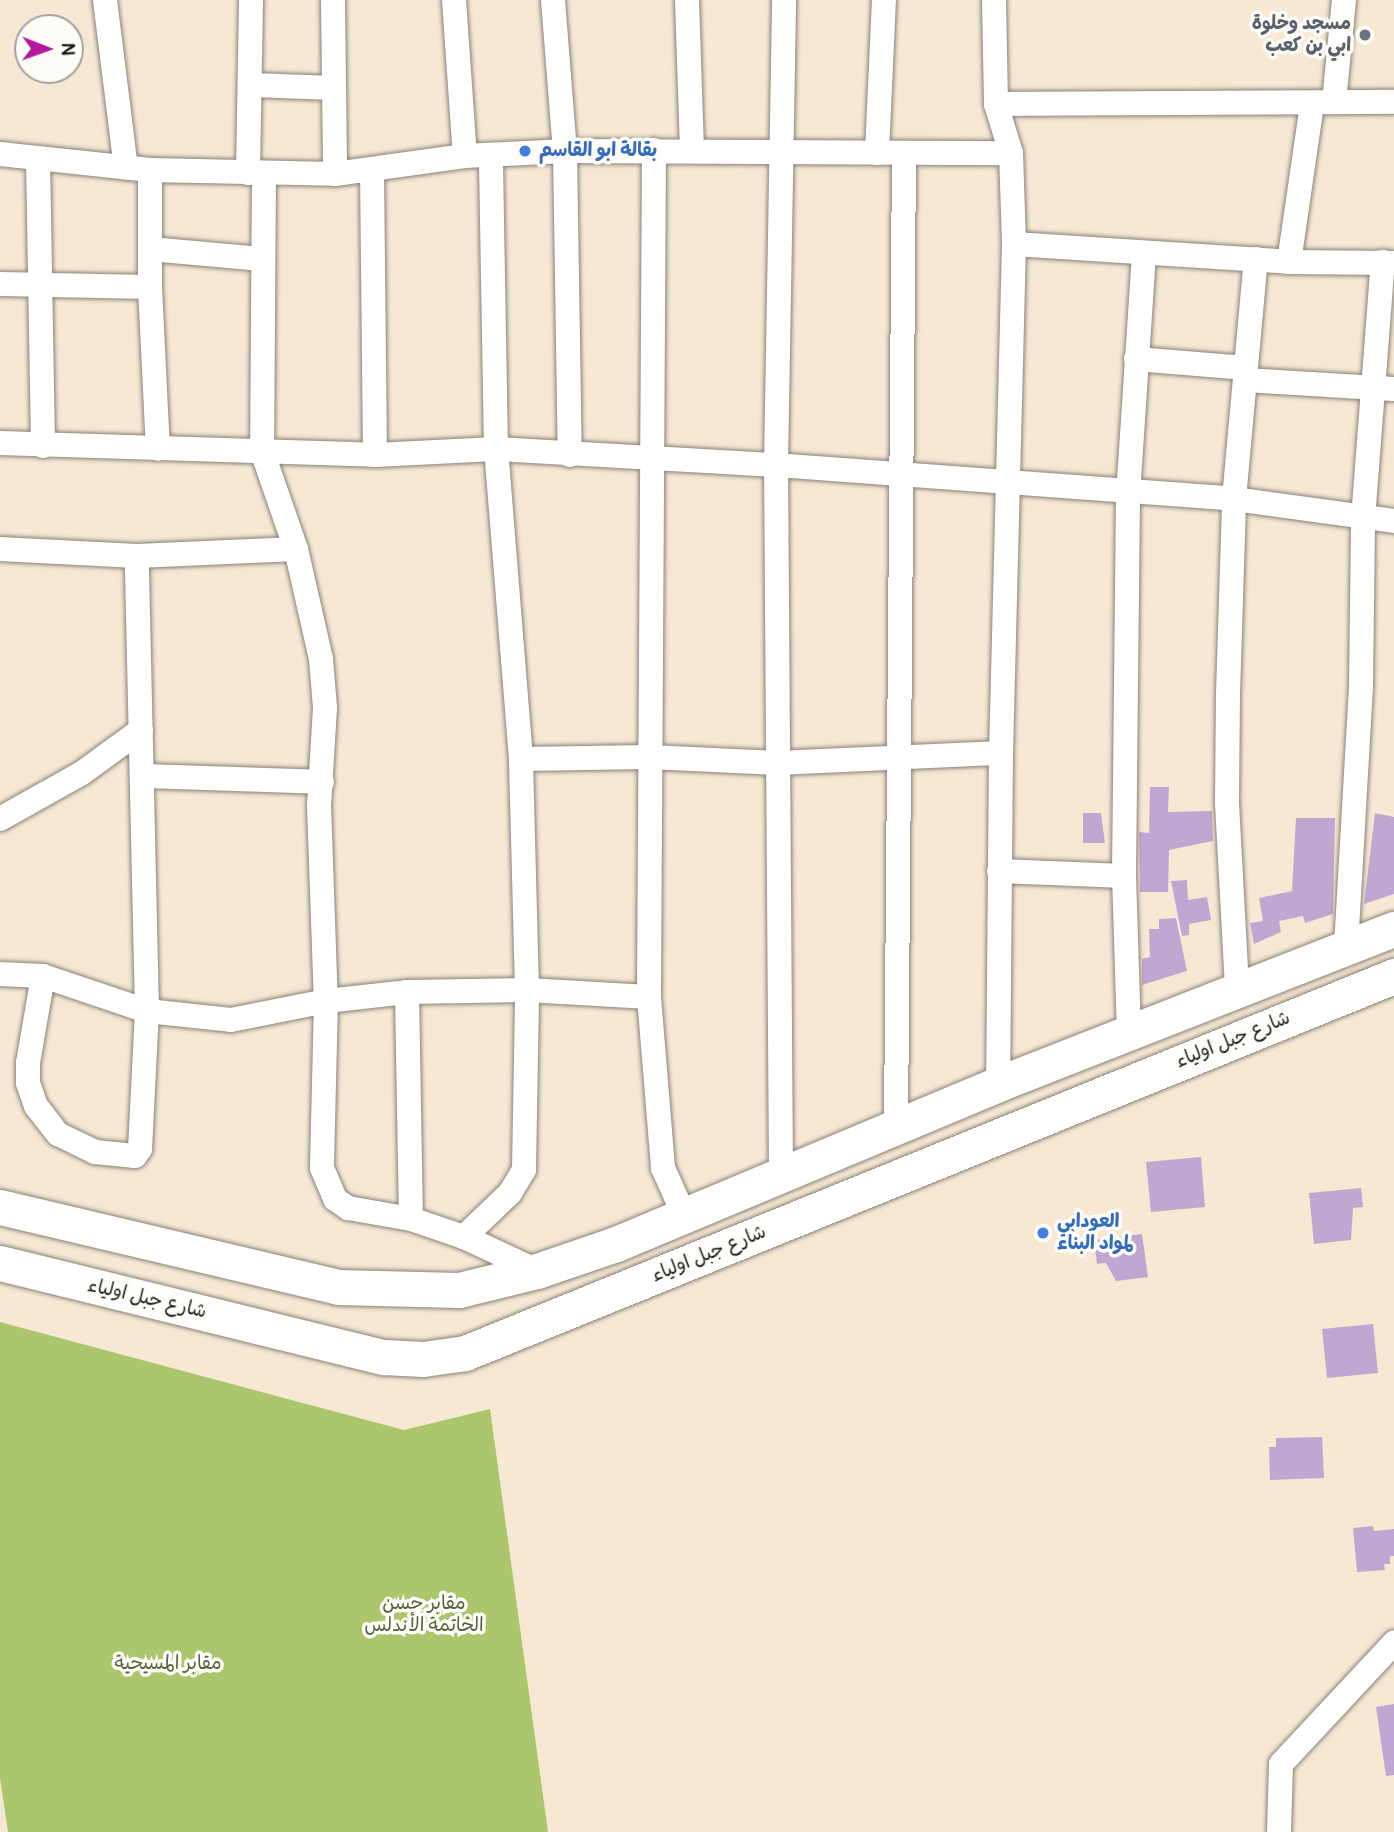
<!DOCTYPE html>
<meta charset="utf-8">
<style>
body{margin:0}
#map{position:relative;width:1394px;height:1832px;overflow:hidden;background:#f7e8d4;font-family:Pangolin,"Playpen Sans Arabic",sans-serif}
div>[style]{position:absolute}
.green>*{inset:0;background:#abc66c}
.building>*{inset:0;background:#c0a7d1}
.roads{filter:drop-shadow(0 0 2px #8a8278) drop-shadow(0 0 2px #8a8278)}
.minor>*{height:24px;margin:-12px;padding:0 12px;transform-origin:12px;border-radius:12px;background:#fff}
.highway>*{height:35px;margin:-17.5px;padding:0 17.5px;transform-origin:17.5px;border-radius:17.5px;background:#fff}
.dots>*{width:19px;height:19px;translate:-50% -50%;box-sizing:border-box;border:4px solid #fdfcf7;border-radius:50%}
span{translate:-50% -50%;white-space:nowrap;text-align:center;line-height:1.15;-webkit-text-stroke:7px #fdfcf7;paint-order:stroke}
.worship-label{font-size:19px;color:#5b616d;font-weight:700}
.right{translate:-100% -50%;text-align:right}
.shop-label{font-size:19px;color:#366cbe;font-weight:700}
.left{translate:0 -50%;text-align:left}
.street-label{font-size:19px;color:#1c1c1c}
.park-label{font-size:19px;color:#55603c}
.north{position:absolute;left:14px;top:14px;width:70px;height:70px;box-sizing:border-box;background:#fdfcf7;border:2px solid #a3a29f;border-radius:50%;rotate:91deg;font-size:19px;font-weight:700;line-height:28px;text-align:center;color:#1c1c1c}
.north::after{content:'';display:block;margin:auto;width:24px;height:32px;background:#b5179e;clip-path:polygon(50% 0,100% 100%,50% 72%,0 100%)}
</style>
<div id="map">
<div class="green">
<i style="clip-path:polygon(0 1322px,404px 1430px,490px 1409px,548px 1832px,8px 1832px,0 1778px)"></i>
</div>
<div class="building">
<i style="clip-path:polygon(1150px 787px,1169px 787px,1168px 812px,1212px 811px,1213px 841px,1169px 850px,1168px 892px,1140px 892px,1139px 832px,1149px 833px)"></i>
<i style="clip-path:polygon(1083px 813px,1101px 813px,1105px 843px,1083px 843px)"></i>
<i style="clip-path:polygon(1375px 813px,1394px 817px,1394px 894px,1364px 904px)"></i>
<i style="clip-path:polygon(1296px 818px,1335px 818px,1333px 914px,1305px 923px,1303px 916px,1279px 921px,1281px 932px,1254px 944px,1250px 923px,1263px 921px,1259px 898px,1292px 891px)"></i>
<i style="clip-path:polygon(1187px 880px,1188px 900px,1207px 897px,1211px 920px,1189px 924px,1189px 935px,1182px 936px,1171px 881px)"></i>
<i style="clip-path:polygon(1176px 918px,1187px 971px,1142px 985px,1142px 959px,1150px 957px,1149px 929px,1159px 929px,1159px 919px)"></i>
<i style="clip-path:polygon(1201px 1157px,1205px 1207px,1151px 1212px,1146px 1162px)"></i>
<i style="clip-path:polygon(1361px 1188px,1363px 1207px,1353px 1208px,1351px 1240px,1314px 1244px,1309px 1193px)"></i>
<i style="clip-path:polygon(1142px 1234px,1148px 1277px,1116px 1281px,1106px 1263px,1097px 1264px,1094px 1240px)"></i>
<i style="clip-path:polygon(1373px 1324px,1378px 1373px,1327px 1378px,1322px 1329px)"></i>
<i style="clip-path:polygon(1322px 1437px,1324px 1478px,1270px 1480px,1269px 1447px,1276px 1447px,1276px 1438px)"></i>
<i style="clip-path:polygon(1373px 1526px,1374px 1531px,1394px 1529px,1394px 1556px,1390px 1556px,1390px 1564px,1384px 1564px,1385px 1570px,1357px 1572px,1353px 1528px)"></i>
<i style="clip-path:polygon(1394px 1704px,1394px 1775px,1386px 1776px,1376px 1707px)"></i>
</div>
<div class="roads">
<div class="minor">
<i style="left:105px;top:0;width:169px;rotate:82.9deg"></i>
<i style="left:333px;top:0;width:174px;rotate:89.3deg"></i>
<i style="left:454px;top:0;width:156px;rotate:86deg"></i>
<i style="left:553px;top:0;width:151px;rotate:85.5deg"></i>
<i style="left:565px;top:151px;width:304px;rotate:89.1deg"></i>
<i style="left:687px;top:0;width:150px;rotate:88.1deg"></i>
<i style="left:994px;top:0;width:104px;rotate:88.9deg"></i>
<i style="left:996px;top:104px;width:51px;rotate:73deg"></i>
<i style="left:1011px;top:153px;width:91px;rotate:88.1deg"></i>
<i style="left:1014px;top:244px;width:509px;rotate:91.46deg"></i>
<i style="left:1001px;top:753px;width:331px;rotate:90.5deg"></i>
<i style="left:252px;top:85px;width:82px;rotate:2.1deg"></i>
<i style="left:1334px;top:102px;width:102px;rotate:-84.4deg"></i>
<i style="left:996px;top:104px;width:398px;rotate:-0.3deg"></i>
<i style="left:654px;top:150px;width:847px;rotate:90.34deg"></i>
<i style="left:649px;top:997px;width:172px;rotate:85.3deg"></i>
<i style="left:663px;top:1168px;width:51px;rotate:65.9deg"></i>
<i style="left:877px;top:153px;width:153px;rotate:-87.4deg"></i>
<i style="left:0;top:154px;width:151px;rotate:6.1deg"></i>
<i style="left:150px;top:170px;width:185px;rotate:1.2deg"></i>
<i style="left:335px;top:174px;width:131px;rotate:-7.9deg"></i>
<i style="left:465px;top:156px;width:100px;rotate:-2.9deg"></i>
<i style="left:565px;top:151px;width:446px;rotate:0.3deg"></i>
<i style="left:38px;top:158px;width:288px;rotate:89deg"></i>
<i style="left:372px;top:169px;width:286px;rotate:89.4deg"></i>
<i style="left:150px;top:170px;width:117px;rotate:90deg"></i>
<i style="left:150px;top:287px;width:162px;rotate:87.2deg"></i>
<i style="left:248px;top:173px;width:173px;rotate:-89deg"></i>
<i style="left:264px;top:173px;width:278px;rotate:90.4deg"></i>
<i style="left:262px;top:451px;width:104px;rotate:70.9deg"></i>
<i style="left:296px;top:549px;width:113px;rotate:77.2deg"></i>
<i style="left:321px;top:659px;width:49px;rotate:85.3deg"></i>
<i style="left:325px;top:708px;width:97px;rotate:93.5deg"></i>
<i style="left:319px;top:805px;width:196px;rotate:88deg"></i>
<i style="left:326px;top:1001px;width:167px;rotate:91.4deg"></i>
<i style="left:322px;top:1168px;width:34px;rotate:67deg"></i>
<i style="left:335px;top:1199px;width:16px;rotate:35deg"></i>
<i style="left:348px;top:1208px;width:64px;rotate:9.9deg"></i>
<i style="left:1014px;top:244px;width:276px;rotate:3.7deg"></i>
<i style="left:1289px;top:262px;width:105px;rotate:0.5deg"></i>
<i style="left:150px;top:249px;width:112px;rotate:5.1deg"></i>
<i style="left:1289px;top:262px;width:160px;rotate:-81.7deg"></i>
<i style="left:0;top:284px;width:150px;rotate:1.1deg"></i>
<i style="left:1136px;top:359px;width:110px;rotate:4.7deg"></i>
<i style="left:1245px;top:380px;width:149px;rotate:3.5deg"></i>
<i style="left:0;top:443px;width:375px;rotate:1.8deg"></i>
<i style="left:375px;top:455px;width:121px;rotate:-2.8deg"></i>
<i style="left:496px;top:449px;width:280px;rotate:3.3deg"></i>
<i style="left:776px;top:465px;width:459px;rotate:4.2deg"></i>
<i style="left:1234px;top:499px;width:162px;rotate:7.8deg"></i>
<i style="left:0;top:549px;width:137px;rotate:2.9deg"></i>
<i style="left:137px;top:556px;width:159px;rotate:-2.5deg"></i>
<i style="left:521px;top:759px;width:128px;rotate:-0.9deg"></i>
<i style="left:649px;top:757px;width:129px;rotate:2.7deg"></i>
<i style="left:778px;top:763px;width:223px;rotate:-2.6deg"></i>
<i style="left:142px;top:776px;width:180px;rotate:1.9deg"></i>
<i style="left:0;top:819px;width:94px;rotate:-29.3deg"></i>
<i style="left:82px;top:773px;width:73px;rotate:-36.1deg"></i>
<i style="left:999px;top:871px;width:125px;rotate:2.3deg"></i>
<i style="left:1346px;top:947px;width:260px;rotate:-86.7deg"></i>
<i style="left:1361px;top:687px;width:168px;rotate:-89.3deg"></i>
<i style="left:1363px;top:519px;width:258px;rotate:-85.6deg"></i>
<i style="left:0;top:974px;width:43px;rotate:2.7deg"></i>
<i style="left:43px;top:976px;width:110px;rotate:18.6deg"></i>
<i style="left:147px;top:1011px;width:84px;rotate:6.1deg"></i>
<i style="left:231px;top:1020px;width:97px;rotate:-11.3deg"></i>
<i style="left:326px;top:1001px;width:81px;rotate:-6.3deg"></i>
<i style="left:407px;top:992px;width:120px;rotate:-1deg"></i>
<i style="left:527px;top:990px;width:122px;rotate:3.3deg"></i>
<i style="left:43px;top:976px;width:88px;rotate:99.8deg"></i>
<i style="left:28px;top:1063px;width:20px;rotate:90deg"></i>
<i style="left:28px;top:1083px;width:24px;rotate:71deg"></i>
<i style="left:36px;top:1106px;width:36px;rotate:52deg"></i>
<i style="left:58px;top:1134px;width:41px;rotate:25.9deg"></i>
<i style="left:95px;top:1152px;width:40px;rotate:5.7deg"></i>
<i style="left:135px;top:1156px;width:9px;rotate:-54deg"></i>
<i style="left:140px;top:1149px;width:138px;rotate:-87.1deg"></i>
<i style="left:147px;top:1011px;width:455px;rotate:-91.3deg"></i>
<i style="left:1237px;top:988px;width:185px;rotate:-93.1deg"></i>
<i style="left:1227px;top:803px;width:109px;rotate:-89.5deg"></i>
<i style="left:1228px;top:694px;width:195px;rotate:-88.2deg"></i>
<i style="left:1234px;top:499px;width:241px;rotate:-84.8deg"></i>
<i style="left:407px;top:992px;width:227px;rotate:89deg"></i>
<i style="left:411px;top:1219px;width:56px;rotate:18.8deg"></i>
<i style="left:464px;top:1237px;width:81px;rotate:25deg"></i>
<i style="left:1129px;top:1034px;width:158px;rotate:-91.8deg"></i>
<i style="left:1124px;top:876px;width:381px;rotate:-89.4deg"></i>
<i style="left:1128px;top:495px;width:242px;rotate:-86.2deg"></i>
<i style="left:896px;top:1129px;width:976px;rotate:-89.53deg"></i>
<i style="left:781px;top:1175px;width:710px;rotate:-90.4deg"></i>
<i style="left:776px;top:465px;width:465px;rotate:-89deg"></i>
<i style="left:464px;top:1237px;width:64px;rotate:-43.7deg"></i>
<i style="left:510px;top:1193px;width:27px;rotate:-59deg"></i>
<i style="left:524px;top:1170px;width:180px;rotate:-89deg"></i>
<i style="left:527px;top:990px;width:231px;rotate:-91.5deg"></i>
<i style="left:521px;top:759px;width:311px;rotate:-94.6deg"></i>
<i style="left:496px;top:449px;width:294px;rotate:-91deg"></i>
<i style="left:1279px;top:1832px;width:68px;rotate:-88.3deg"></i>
<i style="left:1281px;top:1764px;width:166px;rotate:-47deg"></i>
</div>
<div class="highway">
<i style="left:0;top:1207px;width:347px;rotate:13.3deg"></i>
<i style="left:338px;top:1287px;width:121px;rotate:1.4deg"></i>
<i style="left:459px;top:1290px;width:80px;rotate:-13.7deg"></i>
<i style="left:537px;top:1271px;width:83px;rotate:-18.9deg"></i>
<i style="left:616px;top:1244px;width:414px;rotate:-22.7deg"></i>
<i style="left:998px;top:1084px;width:425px;rotate:-21.4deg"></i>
<i style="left:0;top:1263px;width:395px;rotate:13.8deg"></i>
<i style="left:384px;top:1357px;width:39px;rotate:3deg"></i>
<i style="left:423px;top:1359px;width:42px;rotate:-8.1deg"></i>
<i style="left:465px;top:1353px;width:1003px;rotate:-22.09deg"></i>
</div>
</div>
<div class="dots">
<i style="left:1365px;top:35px;background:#6b7280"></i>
<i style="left:525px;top:151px;background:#3f7fe0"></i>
<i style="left:1043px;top:1233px;background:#3f7fe0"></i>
</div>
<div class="worship-label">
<span class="right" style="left:1351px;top:35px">مسجد وخلوة<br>ابي بن كعب</span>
</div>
<div class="shop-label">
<span class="left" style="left:539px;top:151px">بقالة ابو القاسم</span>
<span class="left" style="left:1057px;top:1233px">العودابي<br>لمواد البناء</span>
</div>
<div class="street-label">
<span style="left:1233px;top:1040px;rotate:-22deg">شارع جبل اولياء</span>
<span style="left:709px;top:1254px;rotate:-22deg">شارع جبل اولياء</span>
<span style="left:147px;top:1299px;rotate:13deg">شارع جبل اولياء</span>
</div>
<div class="park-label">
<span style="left:424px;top:1615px">مقابر حسن<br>الخاتمة الأندلس</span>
<span style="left:168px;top:1664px">مقابر المسيحية</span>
</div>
<div class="north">N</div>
</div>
